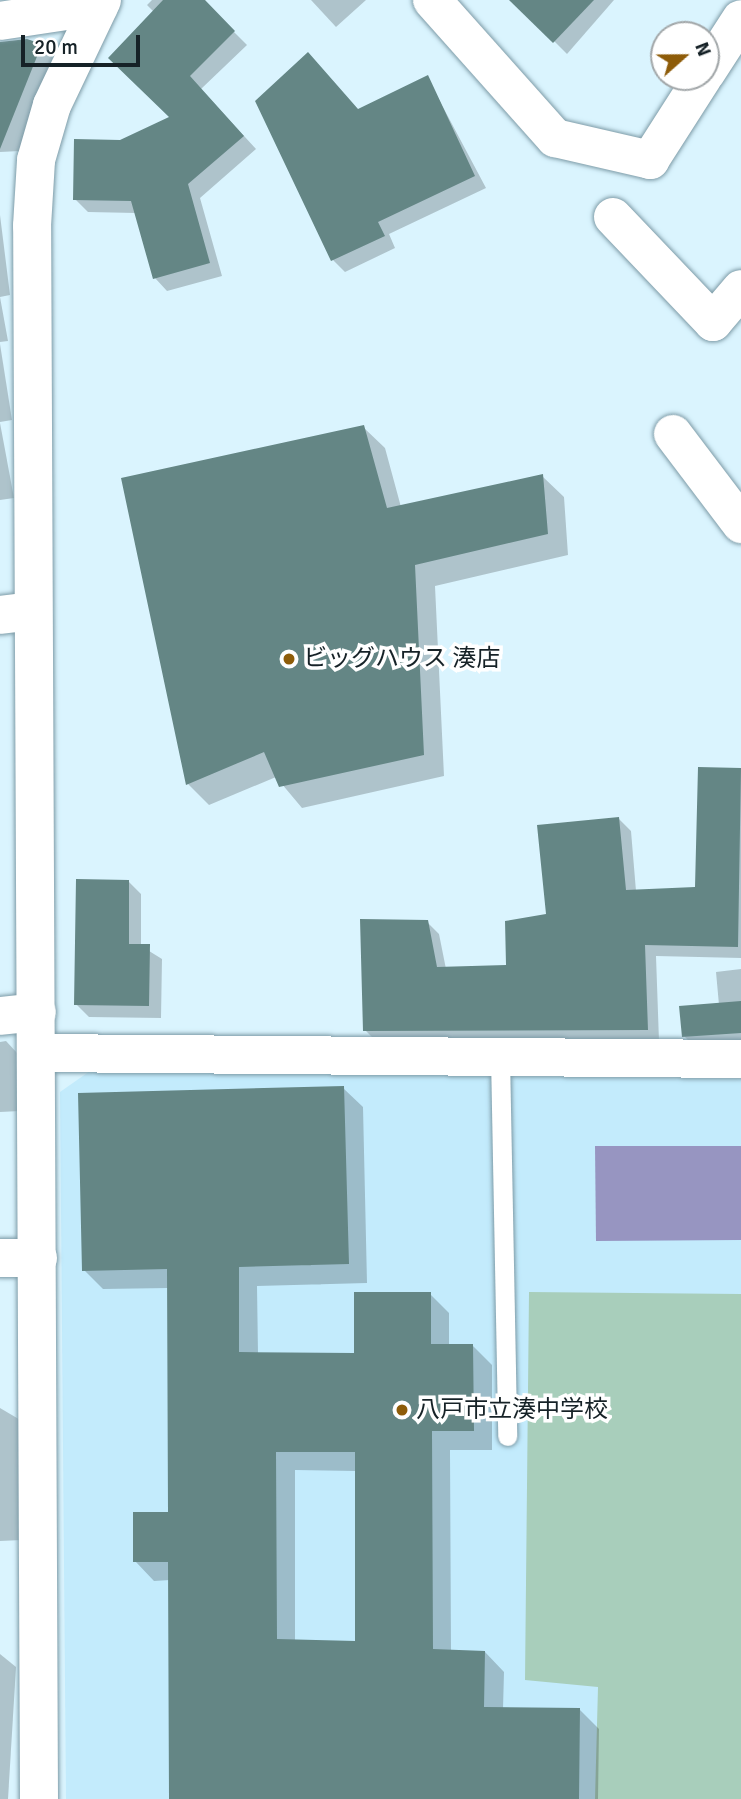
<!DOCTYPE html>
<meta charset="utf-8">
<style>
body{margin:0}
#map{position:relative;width:741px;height:1799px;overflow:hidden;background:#daf4fe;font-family:Signika,"Noto Sans JP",sans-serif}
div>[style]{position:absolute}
.built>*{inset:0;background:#c3ebfc}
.green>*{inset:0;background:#a8cebb}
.water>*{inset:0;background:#9795c1}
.shadow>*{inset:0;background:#0003}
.building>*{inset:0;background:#648685}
.roads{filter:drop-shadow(0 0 2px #7d9ba7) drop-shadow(0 0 2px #7d9ba7)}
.lane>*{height:19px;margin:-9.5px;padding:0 9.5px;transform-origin:9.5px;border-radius:9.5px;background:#fff}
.street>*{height:38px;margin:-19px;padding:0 19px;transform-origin:19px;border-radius:19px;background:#fff}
.secondary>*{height:38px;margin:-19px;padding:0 19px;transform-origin:19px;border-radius:19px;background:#fff}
.dots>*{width:19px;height:19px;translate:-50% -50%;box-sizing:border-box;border:4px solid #fff;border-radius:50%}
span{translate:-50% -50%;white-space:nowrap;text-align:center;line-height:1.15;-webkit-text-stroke:7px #fff;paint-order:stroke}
.poi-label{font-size:24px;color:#162227}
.left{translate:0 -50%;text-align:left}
.north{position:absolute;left:650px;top:21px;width:70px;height:70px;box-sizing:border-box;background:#fff;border:2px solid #a2a7a9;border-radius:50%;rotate:69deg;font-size:19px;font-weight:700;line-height:28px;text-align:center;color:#162227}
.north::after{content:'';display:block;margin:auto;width:24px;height:32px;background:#8e5c09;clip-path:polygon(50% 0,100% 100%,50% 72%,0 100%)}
.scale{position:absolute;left:21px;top:35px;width:119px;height:32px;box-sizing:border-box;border:4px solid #162227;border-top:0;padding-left:9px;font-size:21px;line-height:24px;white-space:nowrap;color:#162227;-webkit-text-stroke:5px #fff;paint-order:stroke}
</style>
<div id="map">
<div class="built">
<i style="clip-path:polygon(90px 1071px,741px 1079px,741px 1799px,66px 1799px,60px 1092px)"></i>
</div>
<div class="green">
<i style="clip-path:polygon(529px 1292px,741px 1294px,741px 1799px,595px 1799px,598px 1687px,525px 1680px)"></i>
</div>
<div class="water">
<i style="clip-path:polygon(595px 1146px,741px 1146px,741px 1240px,596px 1241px)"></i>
</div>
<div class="shadow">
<i style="clip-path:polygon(152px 0,202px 0,247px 45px,201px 89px,256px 149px,200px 198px,222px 276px,167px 291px,155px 278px,136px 213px,88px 212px,75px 199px,121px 142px,172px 117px,154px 12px,147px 5px)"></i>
<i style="clip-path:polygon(311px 0,366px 0,336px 27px)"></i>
<i style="clip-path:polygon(524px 0,614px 0,567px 54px,521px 8px)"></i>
<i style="clip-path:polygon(0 44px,41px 46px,53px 57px,20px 151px,0 152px)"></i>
<i style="clip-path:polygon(427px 77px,486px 188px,389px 234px,395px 248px,345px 272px,333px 260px,358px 110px)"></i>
<i style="clip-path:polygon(0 215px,10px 295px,0 297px,8px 341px,0 342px)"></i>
<i style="clip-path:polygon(0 344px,12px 420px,0 422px)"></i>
<i style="clip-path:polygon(0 423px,14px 498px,0 500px)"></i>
<i style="clip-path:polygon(363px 427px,385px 448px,401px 507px,542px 476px,564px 497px,568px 555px,435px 586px,444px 776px,302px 808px,276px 777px,209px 805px,188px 784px)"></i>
<i style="clip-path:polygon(700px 768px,741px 770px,741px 958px,656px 956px,659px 1041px,377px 1042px,365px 1030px,427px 922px,439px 934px,446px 969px,508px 967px,619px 819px,631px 831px,636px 891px,697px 889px)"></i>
<i style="clip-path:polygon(129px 882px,141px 894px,141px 946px,162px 959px,161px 1018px,89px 1017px,76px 1004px)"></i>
<i style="clip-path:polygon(741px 969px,741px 1044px,696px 1048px,684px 1036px,719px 1005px,716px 972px)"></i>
<i style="clip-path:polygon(6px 1041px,18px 1054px,20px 1111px,0 1112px,0 1042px)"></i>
<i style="clip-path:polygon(evenodd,343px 1088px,363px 1107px,367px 1283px,257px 1286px,258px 1354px,356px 1354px,430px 1294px,449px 1313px,449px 1346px,473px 1346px,492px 1365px,492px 1450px,450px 1450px,451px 1652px,485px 1652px,504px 1672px,503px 1709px,580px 1710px,599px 1729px,598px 1799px,171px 1799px,170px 1580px,154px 1581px,135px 1561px,170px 1513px,168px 1288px,103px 1289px,84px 1270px,343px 1088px,295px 1470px,356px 1471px,357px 1642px,295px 1641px,295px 1470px)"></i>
<i style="clip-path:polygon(0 1408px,22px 1421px,22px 1540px,0 1541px)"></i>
<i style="clip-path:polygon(0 1654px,16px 1667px,8px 1799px,0 1799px)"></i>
</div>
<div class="building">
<i style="clip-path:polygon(163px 0,205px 0,235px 31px,190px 76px,244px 136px,188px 184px,210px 263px,153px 279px,131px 201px,73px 200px,74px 139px,120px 140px,169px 117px,108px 58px)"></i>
<i style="clip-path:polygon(509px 0,594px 0,553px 43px)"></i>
<i style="clip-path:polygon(27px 39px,42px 44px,0 149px,0 42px)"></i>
<i style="clip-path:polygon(308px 52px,358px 109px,428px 75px,475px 176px,378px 222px,385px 236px,331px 261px,255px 101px)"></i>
<i style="clip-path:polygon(364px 425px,387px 508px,543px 474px,548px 534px,415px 565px,424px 755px,279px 787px,264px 752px,186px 785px,121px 478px)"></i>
<i style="clip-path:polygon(698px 767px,741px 768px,738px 947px,645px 945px,648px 1030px,363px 1031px,360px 919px,428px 920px,437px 967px,506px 965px,505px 921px,546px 914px,537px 825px,619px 817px,626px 890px,695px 887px)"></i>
<i style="clip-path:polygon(76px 879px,129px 880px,129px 944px,150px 944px,149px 1006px,74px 1005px)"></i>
<i style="clip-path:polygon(741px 1001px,741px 1033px,682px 1037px,679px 1006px)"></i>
<i style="clip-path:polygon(evenodd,344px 1086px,349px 1264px,239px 1267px,239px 1352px,354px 1353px,354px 1292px,431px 1292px,431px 1344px,473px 1344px,474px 1431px,432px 1431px,433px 1649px,485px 1651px,484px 1707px,580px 1708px,579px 1799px,169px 1799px,168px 1562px,133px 1562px,133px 1512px,168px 1512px,167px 1269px,82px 1271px,78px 1093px,344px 1086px,276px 1452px,355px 1452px,355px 1641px,277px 1639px,276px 1452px)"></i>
</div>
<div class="roads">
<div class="lane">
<i style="left:500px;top:1056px;width:380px;rotate:88.9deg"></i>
</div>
<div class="street">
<i style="left:432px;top:0;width:185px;rotate:48.3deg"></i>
<i style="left:555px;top:138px;width:98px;rotate:13deg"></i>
<i style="left:650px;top:160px;width:98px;rotate:-57.4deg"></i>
<i style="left:0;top:21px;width:100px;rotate:-8.6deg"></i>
<i style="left:706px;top:73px;width:64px;rotate:-57.1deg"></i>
<i style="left:613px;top:217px;width:145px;rotate:46.4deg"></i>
<i style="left:713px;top:322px;width:43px;rotate:-49.7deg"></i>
<i style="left:673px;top:434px;width:113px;rotate:52.9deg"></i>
<i style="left:0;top:615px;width:32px;rotate:-7deg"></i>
<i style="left:0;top:1016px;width:37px;rotate:-6deg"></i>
<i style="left:38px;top:1053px;width:703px;rotate:0.49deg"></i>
<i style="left:0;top:1258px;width:38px"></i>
</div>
<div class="secondary">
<i style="left:39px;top:1799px;width:1573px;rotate:-90.25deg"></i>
<i style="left:32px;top:226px;width:66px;rotate:-86.5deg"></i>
<i style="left:36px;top:160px;width:57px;rotate:-73.8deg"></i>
<i style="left:52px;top:105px;width:116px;rotate:-64.5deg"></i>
</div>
</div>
<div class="dots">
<i style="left:289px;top:659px;background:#8e5c09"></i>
<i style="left:402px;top:1410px;background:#8e5c09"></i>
</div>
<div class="poi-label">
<span class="left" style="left:303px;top:659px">ビッグハウス 湊店</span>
<span class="left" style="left:416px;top:1410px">八戸市立湊中学校</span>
</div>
<div class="north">N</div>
<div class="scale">20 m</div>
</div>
